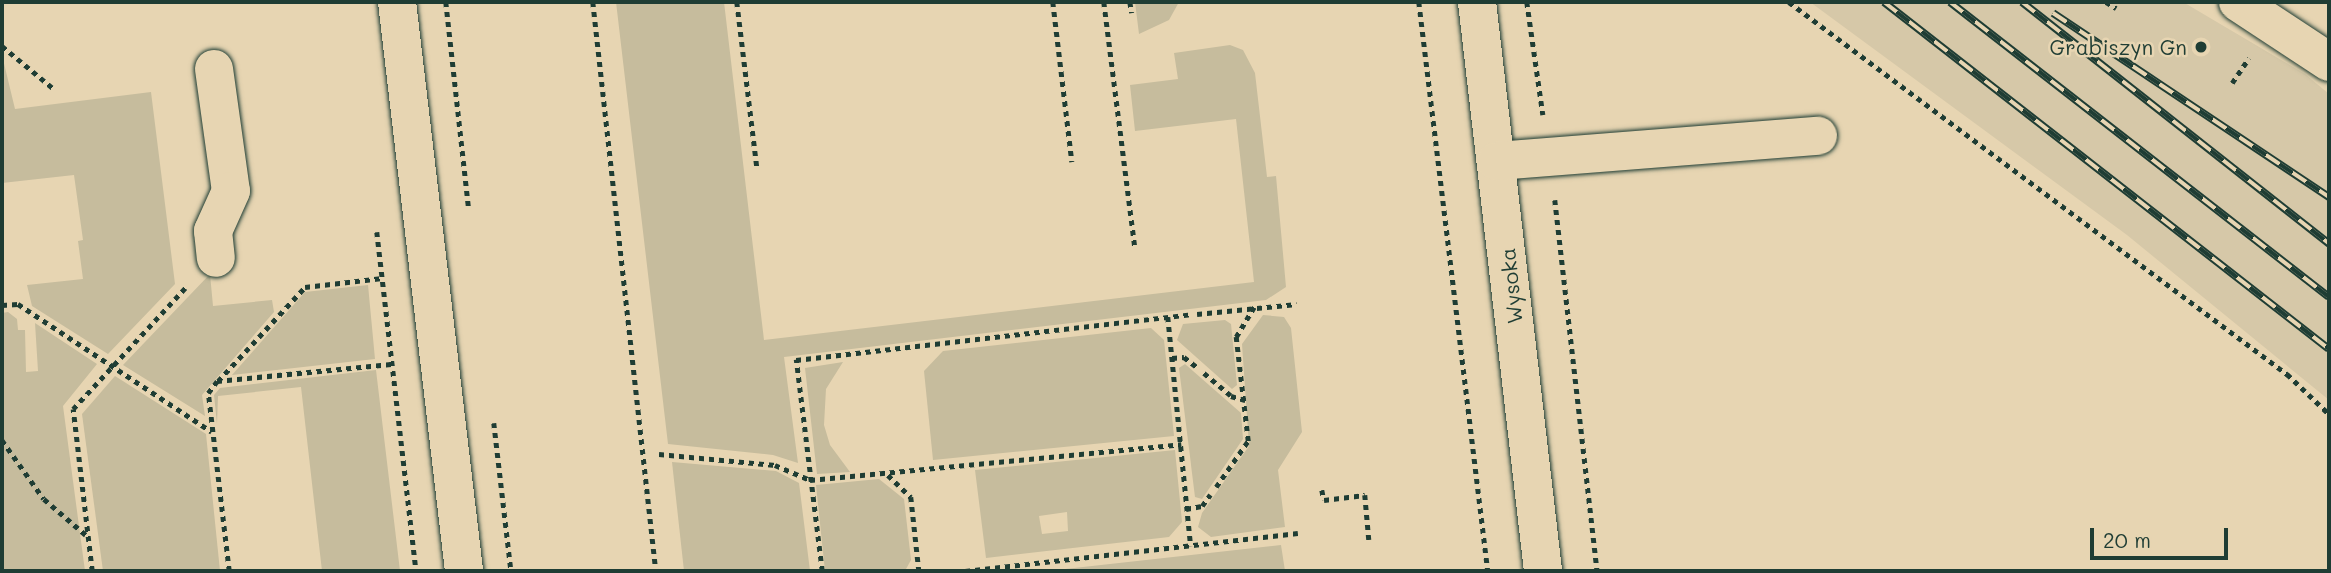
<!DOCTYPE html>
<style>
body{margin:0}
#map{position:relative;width:2331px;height:573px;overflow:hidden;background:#e7d5b2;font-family:Mali,sans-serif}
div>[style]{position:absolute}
.built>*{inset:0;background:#d6c8a8}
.green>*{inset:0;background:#c6bc9d}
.path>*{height:4.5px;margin-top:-2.25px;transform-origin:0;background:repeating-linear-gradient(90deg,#1f3d34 0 5px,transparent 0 10px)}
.roads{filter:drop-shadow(0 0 2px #1f3d34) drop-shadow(0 0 2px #1f3d34)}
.minor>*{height:38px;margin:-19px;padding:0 19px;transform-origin:19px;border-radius:19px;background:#e7d5b2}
.rail>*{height:8px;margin-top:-4px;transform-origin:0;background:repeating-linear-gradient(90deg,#e7d5b2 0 16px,#1f3d34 0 32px);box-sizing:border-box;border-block:2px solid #1f3d34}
.dots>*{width:19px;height:19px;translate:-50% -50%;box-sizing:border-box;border:4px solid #e7d5b2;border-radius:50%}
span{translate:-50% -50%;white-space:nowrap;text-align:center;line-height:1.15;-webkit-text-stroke:5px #e7d5b2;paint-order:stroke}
.poi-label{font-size:21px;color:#1f3d34}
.right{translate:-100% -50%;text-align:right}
.street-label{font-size:21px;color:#1f3d34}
.frame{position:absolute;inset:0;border:4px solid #1f3d34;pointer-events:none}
.scale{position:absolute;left:2090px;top:528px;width:138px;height:32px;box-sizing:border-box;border:4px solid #1f3d34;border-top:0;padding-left:9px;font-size:21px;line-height:24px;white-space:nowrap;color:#1f3d34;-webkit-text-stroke:5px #e7d5b2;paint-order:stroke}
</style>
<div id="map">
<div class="built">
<i style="clip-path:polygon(1810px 2px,2183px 2px,2305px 74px,2329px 94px,2329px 400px,2127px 235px)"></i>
</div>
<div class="green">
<i style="clip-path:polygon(616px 2px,724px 2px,764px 340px,1254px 282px,1236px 119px,1135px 131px,1130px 85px,1178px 79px,1174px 53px,1230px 45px,1243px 50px,1255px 73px,1267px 177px,1276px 176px,1286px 287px,1266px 300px,784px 357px,798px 463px,773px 455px,668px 444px)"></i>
<i style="clip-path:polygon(1135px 2px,1179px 2px,1169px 20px,1139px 34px)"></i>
<i style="clip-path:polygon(2px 55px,15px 109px,151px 92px,175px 284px,108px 354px,32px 306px,27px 285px,83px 279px,78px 241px,83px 240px,74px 175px,2px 183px)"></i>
<i style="clip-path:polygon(210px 274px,213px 306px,272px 300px,274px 312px,202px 395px,205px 416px,123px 365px)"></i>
<i style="clip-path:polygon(368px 285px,375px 359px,232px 375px,305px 292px)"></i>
<i style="clip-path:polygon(8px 312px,17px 319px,18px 330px,25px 330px,26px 372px,38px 371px,35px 323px,97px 364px,63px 406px,85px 571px,2px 571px,2px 313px)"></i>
<i style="clip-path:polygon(1263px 315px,1284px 317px,1291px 328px,1302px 432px,1278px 470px,1285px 527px,1211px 537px,1198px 527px,1202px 513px,1249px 446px,1242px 344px)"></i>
<i style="clip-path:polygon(1225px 320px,1231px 324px,1237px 385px,1232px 389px,1177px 340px,1183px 324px)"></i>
<i style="clip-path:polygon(1151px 328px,1164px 340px,1174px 436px,933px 460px,924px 371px,943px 351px)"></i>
<i style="clip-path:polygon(843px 362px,826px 389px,824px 425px,830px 445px,850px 472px,817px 474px,805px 368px)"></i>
<i style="clip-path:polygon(1185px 364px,1241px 413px,1243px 439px,1202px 499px,1195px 497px,1179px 368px)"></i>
<i style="clip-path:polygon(376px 370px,400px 571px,322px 571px,301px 387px,218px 396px,217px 424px,214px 395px,220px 388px)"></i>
<i style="clip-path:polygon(115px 376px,206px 434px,220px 571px,103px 571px,82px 414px)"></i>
<i style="clip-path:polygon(evenodd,1175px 450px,1182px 522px,1169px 537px,986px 558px,975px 470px,1175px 450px,1067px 512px,1068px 531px,1042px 534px,1039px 516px,1067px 512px)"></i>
<i style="clip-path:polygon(672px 462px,776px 471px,799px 483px,810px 571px,684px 571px)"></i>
<i style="clip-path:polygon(879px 479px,904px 499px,911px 560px,906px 569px,825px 571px,816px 485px)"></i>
<i style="clip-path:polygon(1281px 545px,1285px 571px,1047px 571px)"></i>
</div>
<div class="path">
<i style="left:446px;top:2px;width:209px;rotate:83.7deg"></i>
<i style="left:593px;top:2px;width:572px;rotate:83.68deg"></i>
<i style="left:737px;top:2px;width:167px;rotate:83.1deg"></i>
<i style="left:1053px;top:2px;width:161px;rotate:83.2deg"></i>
<i style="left:1104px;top:2px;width:246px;rotate:82.8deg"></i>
<i style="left:1130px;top:2px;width:11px;rotate:80deg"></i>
<i style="left:1419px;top:2px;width:573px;rotate:83.09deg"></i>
<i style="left:1527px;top:2px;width:114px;rotate:81.9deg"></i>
<i style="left:1789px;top:2px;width:622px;rotate:36.76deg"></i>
<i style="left:2287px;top:374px;width:58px;rotate:43.6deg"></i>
<i style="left:2106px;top:2px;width:12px;rotate:31deg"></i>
<i style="left:2px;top:46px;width:67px;rotate:39.6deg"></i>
<i style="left:2232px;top:83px;width:30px;rotate:-56deg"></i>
<i style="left:1555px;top:200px;width:373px;rotate:83.5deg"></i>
<i style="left:377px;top:232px;width:341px;rotate:83.4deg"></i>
<i style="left:2px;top:305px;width:16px;rotate:-4deg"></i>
<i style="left:18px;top:304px;width:232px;rotate:33.4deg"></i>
<i style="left:1197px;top:314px;width:100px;rotate:-5.7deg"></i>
<i style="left:1168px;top:317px;width:230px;rotate:84.3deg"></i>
<i style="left:1172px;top:358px;width:12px;rotate:-5deg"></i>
<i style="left:1184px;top:357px;width:18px;rotate:38deg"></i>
<i style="left:1204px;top:373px;width:35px;rotate:40deg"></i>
<i style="left:1231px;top:396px;width:15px;rotate:16deg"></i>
<i style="left:218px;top:381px;width:128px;rotate:-47.2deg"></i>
<i style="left:305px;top:287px;width:78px;rotate:-6.7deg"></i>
<i style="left:494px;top:423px;width:149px;rotate:83.4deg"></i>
<i style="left:2px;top:440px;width:72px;rotate:54.6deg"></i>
<i style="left:44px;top:499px;width:55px;rotate:40.6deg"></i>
<i style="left:659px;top:454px;width:117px;rotate:5.4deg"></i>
<i style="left:775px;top:465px;width:38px;rotate:23deg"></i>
<i style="left:810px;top:480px;width:373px;rotate:-5.5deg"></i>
<i style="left:888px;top:475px;width:32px;rotate:44deg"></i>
<i style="left:911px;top:497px;width:74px;rotate:83.8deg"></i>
<i style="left:1216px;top:487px;width:56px;rotate:-55.2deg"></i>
<i style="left:1248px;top:441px;width:105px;rotate:-96.6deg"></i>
<i style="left:1236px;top:337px;width:35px;rotate:-59deg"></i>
<i style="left:1322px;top:490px;width:10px;rotate:79deg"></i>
<i style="left:1324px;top:500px;width:41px;rotate:-7deg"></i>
<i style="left:1365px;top:495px;width:45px;rotate:84.9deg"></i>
<i style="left:1186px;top:509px;width:16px;rotate:-11deg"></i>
<i style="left:1202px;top:506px;width:14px;rotate:-54deg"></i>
<i style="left:92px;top:571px;width:163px;rotate:-96.7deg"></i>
<i style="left:73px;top:409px;width:165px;rotate:-47.2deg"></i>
<i style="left:229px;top:571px;width:179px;rotate:-96.7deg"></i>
<i style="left:208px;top:393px;width:15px;rotate:-53deg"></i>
<i style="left:217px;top:381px;width:175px;rotate:-5.6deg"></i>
<i style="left:822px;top:571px;width:213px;rotate:-97deg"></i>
<i style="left:796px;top:360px;width:399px;rotate:-6.6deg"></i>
<i style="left:965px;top:571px;width:335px;rotate:-6.5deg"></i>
</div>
<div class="roads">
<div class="minor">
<i style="left:397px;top:2px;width:573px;rotate:83.28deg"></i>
<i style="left:1477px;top:2px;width:573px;rotate:83.38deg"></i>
<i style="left:2238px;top:2px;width:109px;rotate:33.4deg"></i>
<i style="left:214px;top:69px;width:123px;rotate:82.1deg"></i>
<i style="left:231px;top:191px;width:44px;rotate:114.2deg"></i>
<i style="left:213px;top:231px;width:27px;rotate:84deg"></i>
<i style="left:1497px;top:161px;width:322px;rotate:-4.5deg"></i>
</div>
</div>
<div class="rail">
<i style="left:1884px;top:2px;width:564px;rotate:37.95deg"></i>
<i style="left:1950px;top:2px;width:480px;rotate:37.9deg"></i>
<i style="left:2022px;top:2px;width:391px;rotate:38.2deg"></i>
<i style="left:2053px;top:13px;width:332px;rotate:33.7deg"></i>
</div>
<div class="dots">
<i style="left:2201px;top:47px;background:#1f3d34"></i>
</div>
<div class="poi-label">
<span class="right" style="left:2187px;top:47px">Grabiszyn Gn</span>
</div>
<div class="street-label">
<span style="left:1511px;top:286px;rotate:-96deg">Wysoka</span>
</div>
<div class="frame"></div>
<div class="scale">20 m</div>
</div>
